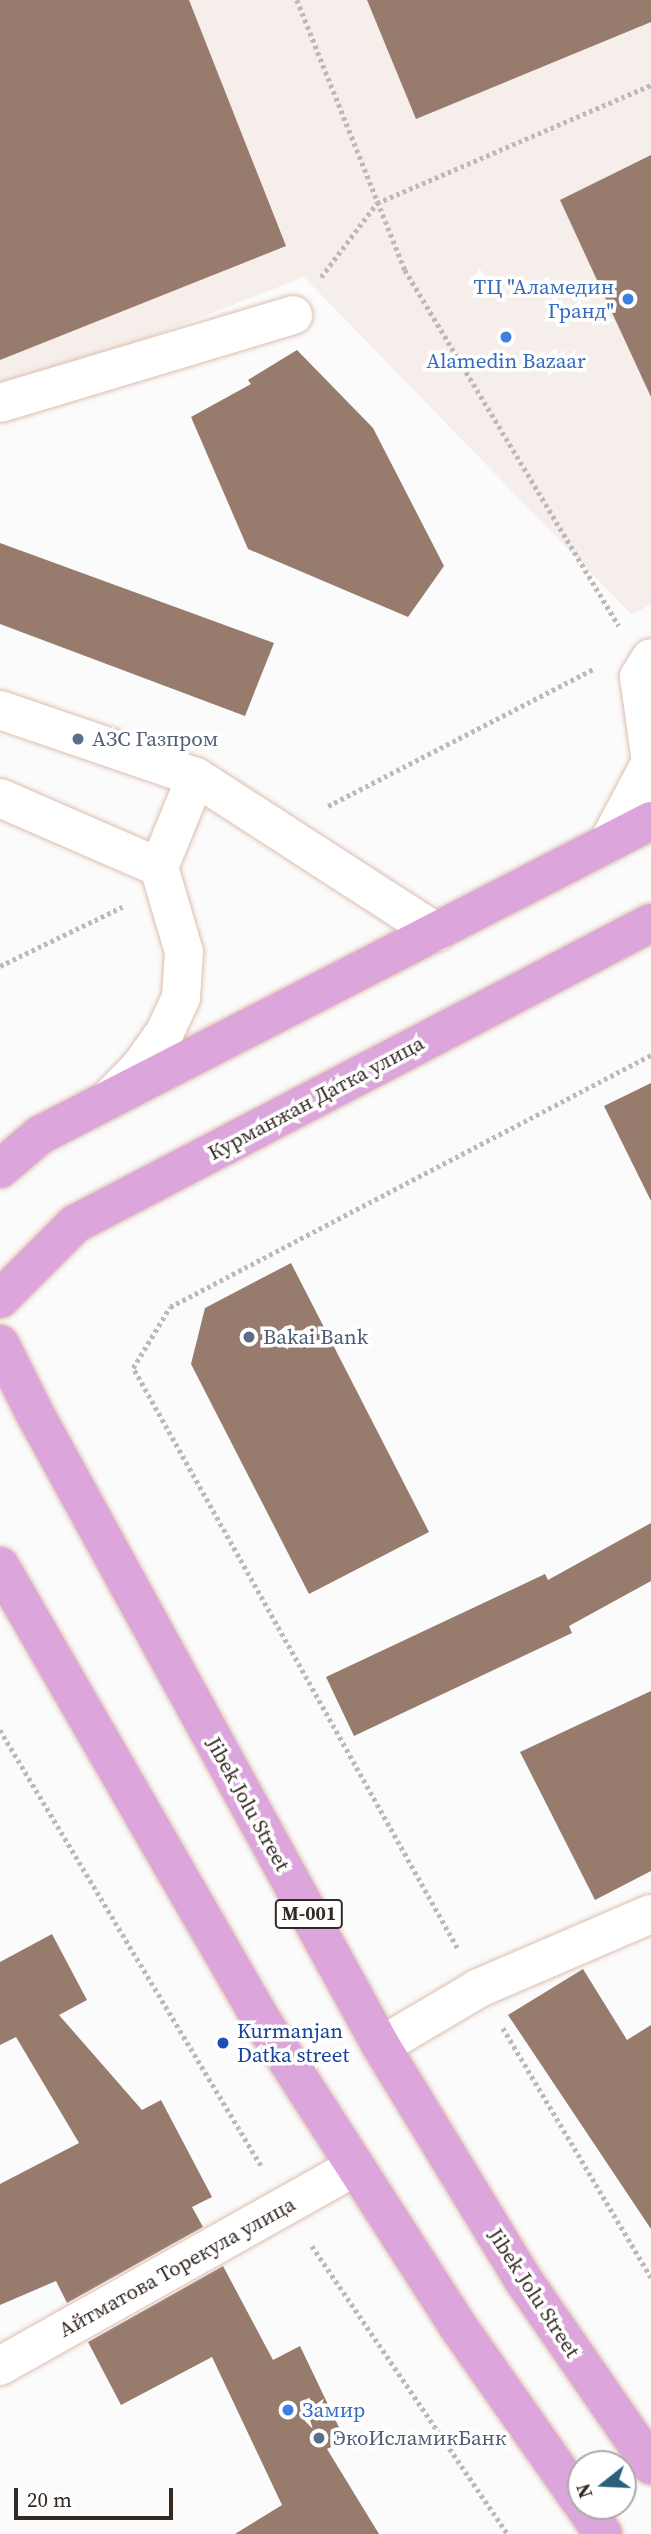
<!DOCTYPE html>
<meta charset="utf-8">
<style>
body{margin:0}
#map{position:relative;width:651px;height:2534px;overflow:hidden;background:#fbfbfb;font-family:"Source Serif 4",serif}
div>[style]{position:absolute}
.built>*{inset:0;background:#f6eeea}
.building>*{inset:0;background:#977b6d}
.path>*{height:4.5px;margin-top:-2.25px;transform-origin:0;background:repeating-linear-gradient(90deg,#bcb9b7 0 3.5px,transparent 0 7px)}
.roads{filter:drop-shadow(0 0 2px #dcbeaf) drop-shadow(0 0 2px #dcbeaf)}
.minor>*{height:38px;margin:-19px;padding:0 19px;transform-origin:19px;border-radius:19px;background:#fff}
.major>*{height:38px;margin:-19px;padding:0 19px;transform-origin:19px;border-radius:19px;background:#dca6dc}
.dots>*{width:19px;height:19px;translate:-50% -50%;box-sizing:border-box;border:4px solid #fff;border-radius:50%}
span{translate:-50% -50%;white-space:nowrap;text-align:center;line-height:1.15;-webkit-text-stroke:7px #fff;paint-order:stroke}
.shield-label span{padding:2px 5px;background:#fff;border:2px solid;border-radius:5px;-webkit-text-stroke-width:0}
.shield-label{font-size:19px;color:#352923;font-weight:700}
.shop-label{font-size:21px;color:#366cbe}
.right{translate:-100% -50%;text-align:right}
.left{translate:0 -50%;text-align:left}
.service-label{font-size:21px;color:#4e5e75}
.street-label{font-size:21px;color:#352923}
.transit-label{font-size:21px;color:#164399}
.north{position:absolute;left:567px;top:2450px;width:70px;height:70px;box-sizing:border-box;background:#fff;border:2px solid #aea9a7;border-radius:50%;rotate:252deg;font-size:19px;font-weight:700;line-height:28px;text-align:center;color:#352923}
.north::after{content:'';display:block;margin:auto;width:24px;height:32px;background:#2a607b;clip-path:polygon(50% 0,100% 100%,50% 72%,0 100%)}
.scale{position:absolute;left:14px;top:2488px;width:159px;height:32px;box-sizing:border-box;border:4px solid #352923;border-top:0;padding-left:9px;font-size:21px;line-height:24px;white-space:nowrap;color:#352923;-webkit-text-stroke:5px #fff;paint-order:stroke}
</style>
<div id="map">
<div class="built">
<i style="clip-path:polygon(0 0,651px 0,651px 604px,632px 615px,304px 277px,0 396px)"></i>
</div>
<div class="building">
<i style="clip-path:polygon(0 0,189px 0,286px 246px,0 360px)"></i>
<i style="clip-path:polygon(367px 0,651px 0,651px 22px,416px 119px)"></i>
<i style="clip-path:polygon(651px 155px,651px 397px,560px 200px)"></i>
<i style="clip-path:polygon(297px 350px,373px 428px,444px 566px,408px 617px,248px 549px,191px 417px,251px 384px,248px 380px)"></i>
<i style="clip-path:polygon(0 543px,274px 643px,245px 716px,0 624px)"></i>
<i style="clip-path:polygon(651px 1083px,651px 1201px,604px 1106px)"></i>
<i style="clip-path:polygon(291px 1263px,429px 1532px,309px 1594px,191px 1364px,205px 1308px)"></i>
<i style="clip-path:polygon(651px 1523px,651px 1581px,569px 1626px,572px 1633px,354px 1736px,326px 1677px,545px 1574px,548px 1580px)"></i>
<i style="clip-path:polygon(651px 1691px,651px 1871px,595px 1900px,520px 1752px)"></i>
<i style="clip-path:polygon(52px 1934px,87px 2000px,59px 2015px,142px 2110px,161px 2100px,212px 2197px,192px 2207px,203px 2227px,67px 2303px,56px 2281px,0 2305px,0 2184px,79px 2143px,16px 2037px,0 2045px,0 1962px)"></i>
<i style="clip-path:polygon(583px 1969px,627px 2040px,651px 2025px,651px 2229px,508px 2015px)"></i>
<i style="clip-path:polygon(223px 2266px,273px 2360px,300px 2346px,345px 2440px,327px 2449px,379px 2534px,235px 2534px,282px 2505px,212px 2357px,121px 2405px,88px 2342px)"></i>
</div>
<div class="path">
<i style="left:297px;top:0;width:291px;rotate:68.2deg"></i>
<i style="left:405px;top:270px;width:415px;rotate:59deg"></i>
<i style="left:321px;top:277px;width:93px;rotate:-52.9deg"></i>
<i style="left:377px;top:203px;width:298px;rotate:-23.3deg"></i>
<i style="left:328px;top:806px;width:299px;rotate:-27.3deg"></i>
<i style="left:0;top:966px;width:136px;rotate:-25.8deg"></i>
<i style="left:0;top:1730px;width:510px;rotate:59.06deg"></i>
<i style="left:457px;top:1948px;width:664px;rotate:-119.19deg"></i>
<i style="left:133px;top:1368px;width:71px;rotate:-58.8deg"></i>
<i style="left:170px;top:1307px;width:543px;rotate:-27.65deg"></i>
<i style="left:503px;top:2028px;width:290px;rotate:59.3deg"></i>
<i style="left:312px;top:2246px;width:348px;rotate:55.8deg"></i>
</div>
<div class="roads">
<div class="minor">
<i style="left:0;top:403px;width:306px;rotate:-16.7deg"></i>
<i style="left:0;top:710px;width:207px;rotate:18.9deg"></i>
<i style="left:196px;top:777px;width:286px;rotate:32.9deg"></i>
<i style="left:0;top:798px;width:173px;rotate:23.5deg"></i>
<i style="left:159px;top:867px;width:97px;rotate:-67.7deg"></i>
<i style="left:608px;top:843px;width:92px;rotate:-62deg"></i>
<i style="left:651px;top:762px;width:86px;rotate:-98deg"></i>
<i style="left:639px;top:677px;width:22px;rotate:-58deg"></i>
<i style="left:111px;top:1097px;width:43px;rotate:-45.9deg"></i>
<i style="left:141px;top:1066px;width:42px;rotate:-54.8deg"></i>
<i style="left:165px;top:1032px;width:38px;rotate:-65deg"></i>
<i style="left:181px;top:997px;width:45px;rotate:-86.2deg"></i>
<i style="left:184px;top:952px;width:89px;rotate:-106.4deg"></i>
<i style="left:381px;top:2046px;width:114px;rotate:-30.6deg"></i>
<i style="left:479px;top:1988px;width:187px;rotate:-23.3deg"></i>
<i style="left:0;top:2366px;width:407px;rotate:-29.3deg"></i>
</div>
<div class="major">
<i style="left:0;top:1169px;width:52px;rotate:-40.4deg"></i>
<i style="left:40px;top:1135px;width:687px;rotate:-27.2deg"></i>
<i style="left:0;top:1299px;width:106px;rotate:-45deg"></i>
<i style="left:75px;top:1224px;width:650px;rotate:-27.59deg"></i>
<i style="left:0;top:1344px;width:78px;rotate:63.4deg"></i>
<i style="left:35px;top:1414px;width:721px;rotate:61.3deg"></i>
<i style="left:381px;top:2046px;width:275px;rotate:58.7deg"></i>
<i style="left:524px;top:2281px;width:224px;rotate:55.4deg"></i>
<i style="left:0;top:1566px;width:525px;rotate:60.07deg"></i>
<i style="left:262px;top:2021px;width:361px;rotate:57.3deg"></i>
<i style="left:457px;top:2325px;width:216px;rotate:55deg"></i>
<i style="left:584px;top:2506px;width:34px;rotate:56deg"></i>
</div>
</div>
<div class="dots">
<i style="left:628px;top:299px;background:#3f7fe0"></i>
<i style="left:506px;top:337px;background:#3f7fe0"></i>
<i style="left:78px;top:739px;background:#5c6f8a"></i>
<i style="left:249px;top:1337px;background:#5c6f8a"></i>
<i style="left:223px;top:2043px;background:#1a4fb4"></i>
<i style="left:288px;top:2410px;background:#3f7fe0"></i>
<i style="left:319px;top:2438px;background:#5c6f8a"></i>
</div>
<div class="shield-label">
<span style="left:309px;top:1914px">М-001</span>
</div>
<div class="shop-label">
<span class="right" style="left:614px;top:299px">ТЦ "Аламедин<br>Гранд"</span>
<span style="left:506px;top:361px">Alamedin Bazaar</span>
<span class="left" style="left:302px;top:2410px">Замир</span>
</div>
<div class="service-label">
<span class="left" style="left:92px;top:739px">АЗС Газпром</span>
<span class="left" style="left:263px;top:1337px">Bakai Bank</span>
<span class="left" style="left:333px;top:2438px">ЭкоИсламикБанк</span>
</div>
<div class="street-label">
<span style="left:316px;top:1098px;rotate:-28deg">Курманжан Датка улица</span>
<span style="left:248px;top:1804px;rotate:61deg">Jibek Jolu Street</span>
<span style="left:177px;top:2267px;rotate:-29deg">Айтматова Торекула улица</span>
<span style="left:534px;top:2293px;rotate:57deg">Jibek Jolu Street</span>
</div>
<div class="transit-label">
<span class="left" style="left:237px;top:2043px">Kurmanjan<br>Datka street</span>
</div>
<div class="north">N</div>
<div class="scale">20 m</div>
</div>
